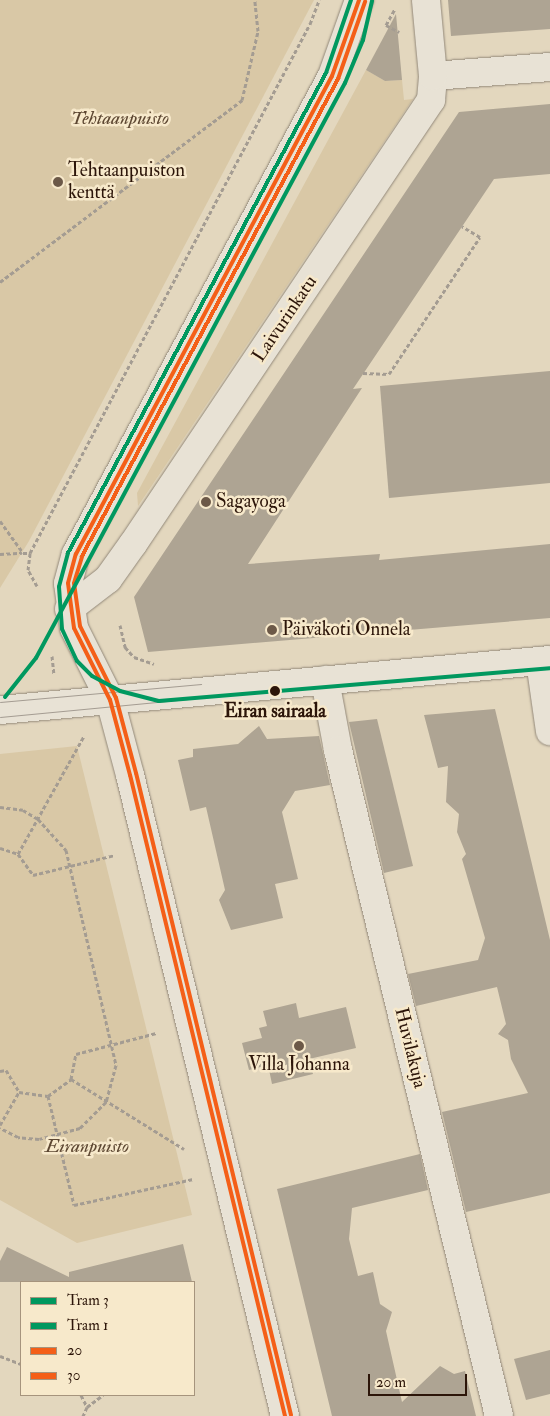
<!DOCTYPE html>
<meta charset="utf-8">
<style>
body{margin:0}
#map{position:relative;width:550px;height:1416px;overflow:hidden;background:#e3d7be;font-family:"IM FELL Double Pica",serif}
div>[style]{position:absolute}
.green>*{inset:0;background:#d9c8a6}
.building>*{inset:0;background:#aea493}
.path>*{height:3px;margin-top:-1.5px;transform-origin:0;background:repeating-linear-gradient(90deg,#a49c92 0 4px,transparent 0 6.5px)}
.roads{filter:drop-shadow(0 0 1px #928879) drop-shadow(0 0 1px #928879)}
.minor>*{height:28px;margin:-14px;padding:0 14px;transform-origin:14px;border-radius:14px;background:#e8e2d5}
.tram>*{height:1px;margin:-0.5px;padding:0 0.5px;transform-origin:0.5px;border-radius:0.5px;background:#a49c92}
.bus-1>*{height:4px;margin:-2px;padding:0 2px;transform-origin:2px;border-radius:2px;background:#f45f18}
.bus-2>*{height:4px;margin:-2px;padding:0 2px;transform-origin:2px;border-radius:2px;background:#f45f18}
.tram-1>*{height:4px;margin:-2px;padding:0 2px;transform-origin:2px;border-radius:2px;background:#00985f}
.tram-2>*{height:4px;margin:-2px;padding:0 2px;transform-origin:2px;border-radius:2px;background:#00985f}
.dots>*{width:14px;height:14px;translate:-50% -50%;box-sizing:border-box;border:2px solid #f7e9cb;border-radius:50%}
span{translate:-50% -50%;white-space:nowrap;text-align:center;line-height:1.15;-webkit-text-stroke:5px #f7e9cb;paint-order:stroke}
.park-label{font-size:19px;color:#5d4732;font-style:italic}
.poi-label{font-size:19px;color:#2c1509}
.left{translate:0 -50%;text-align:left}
.street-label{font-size:19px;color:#2c1509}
.stop-label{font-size:19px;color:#2c1509;font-weight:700}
.legend{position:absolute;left:20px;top:1281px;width:175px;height:115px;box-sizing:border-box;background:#f7e9cb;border:1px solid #a6947d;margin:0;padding:6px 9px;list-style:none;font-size:15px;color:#2c1509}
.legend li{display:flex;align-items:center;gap:10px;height:25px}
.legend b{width:25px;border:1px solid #a6947d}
.scale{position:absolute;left:368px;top:1374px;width:99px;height:22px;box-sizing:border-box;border:2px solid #2c1509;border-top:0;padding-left:6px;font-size:15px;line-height:18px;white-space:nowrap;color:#2c1509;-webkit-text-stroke:4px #f7e9cb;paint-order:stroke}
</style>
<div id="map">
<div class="green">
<i style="clip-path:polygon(0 0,314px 0,29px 541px,0 588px)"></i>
<i style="clip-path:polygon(366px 70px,385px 81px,402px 80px,404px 100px,413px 99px,138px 506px,137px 493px)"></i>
<i style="clip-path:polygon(77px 746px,192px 1215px,77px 1243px,0 1200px,0 754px)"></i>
</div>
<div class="building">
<i style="clip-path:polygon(448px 0,550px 0,550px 29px,451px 36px)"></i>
<i style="clip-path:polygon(396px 14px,402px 80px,385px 81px,366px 70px)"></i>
<i style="clip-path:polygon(550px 104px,550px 174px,494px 179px,353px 389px,362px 388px,248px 564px,380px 554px,379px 560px,550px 544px,550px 618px,148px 652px,134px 597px,459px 112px)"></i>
<i style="clip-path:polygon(550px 371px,550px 483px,389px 498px,380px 386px)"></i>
<i style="clip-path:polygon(495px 709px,550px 940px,550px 1193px,466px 1212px,442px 1112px,528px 1093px,511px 1059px,508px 1040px,498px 1034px,506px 1024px,497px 987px,416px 1006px,408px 974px,478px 960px,485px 938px,462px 859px,466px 854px,457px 832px,459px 814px,446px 802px,448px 766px,438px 768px,424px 715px)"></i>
<i style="clip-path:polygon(377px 719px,413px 866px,384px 873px,349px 722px)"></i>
<i style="clip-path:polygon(259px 726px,267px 739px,319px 736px,330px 785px,295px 791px,282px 812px,298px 879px,275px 884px,283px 918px,231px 930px,219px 900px,225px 890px,206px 807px,190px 811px,178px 760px,193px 757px,193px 749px,238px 744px)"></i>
<i style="clip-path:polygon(296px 1003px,299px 1018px,346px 1007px,356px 1048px,309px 1059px,313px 1074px,272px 1084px,268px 1065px,249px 1070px,242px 1043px,262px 1038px,259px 1028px,267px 1026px,263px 1011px)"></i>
<i style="clip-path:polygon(420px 1154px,428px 1190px,352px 1208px,349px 1239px,358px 1276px,373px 1272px,380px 1304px,392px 1312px,386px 1331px,402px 1402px,440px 1366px,454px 1374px,465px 1371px,476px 1416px,332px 1416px,277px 1189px)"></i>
<i style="clip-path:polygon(183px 1244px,192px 1282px,0 1282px,0 1261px,7px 1247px,69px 1277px,69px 1272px)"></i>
<i style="clip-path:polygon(550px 1350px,550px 1394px,526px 1400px,514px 1359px)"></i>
</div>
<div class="path">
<i style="left:386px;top:25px;width:15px;rotate:28deg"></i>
<i style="left:386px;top:25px;width:18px;rotate:-61deg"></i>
<i style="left:0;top:282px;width:303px;rotate:-36.9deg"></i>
<i style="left:242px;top:100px;width:71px;rotate:-76.9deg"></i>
<i style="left:258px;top:31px;width:31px;rotate:-96deg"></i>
<i style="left:363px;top:373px;width:26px;rotate:2deg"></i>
<i style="left:389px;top:374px;width:164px;rotate:-56.4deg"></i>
<i style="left:480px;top:237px;width:21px;rotate:-149deg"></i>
<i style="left:0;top:521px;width:39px;rotate:54deg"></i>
<i style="left:23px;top:553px;width:7px"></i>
<i style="left:0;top:554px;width:22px;rotate:-3deg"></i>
<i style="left:37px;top:586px;width:18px;rotate:-119deg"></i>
<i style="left:28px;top:570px;width:17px;rotate:-83deg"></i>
<i style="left:30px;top:553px;width:599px;rotate:-62.11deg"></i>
<i style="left:310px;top:24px;width:26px;rotate:-69deg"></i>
<i style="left:120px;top:625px;width:23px;rotate:77deg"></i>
<i style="left:125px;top:647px;width:13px;rotate:48deg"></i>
<i style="left:134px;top:657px;width:21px;rotate:19deg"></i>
<i style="left:52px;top:656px;width:19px;rotate:84deg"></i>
<i style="left:0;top:807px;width:23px;rotate:7deg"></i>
<i style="left:23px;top:810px;width:17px;rotate:31deg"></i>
<i style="left:38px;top:819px;width:42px;rotate:47.9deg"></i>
<i style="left:66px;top:850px;width:221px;rotate:76.9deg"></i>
<i style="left:116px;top:1065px;width:38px;rotate:105deg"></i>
<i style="left:106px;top:1102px;width:37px;rotate:135deg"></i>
<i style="left:80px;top:1128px;width:42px;rotate:165deg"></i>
<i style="left:39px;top:1139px;width:21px;rotate:-175deg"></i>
<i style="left:18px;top:1137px;width:20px;rotate:-153deg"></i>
<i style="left:0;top:848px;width:19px;rotate:18deg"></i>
<i style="left:18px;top:854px;width:26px;rotate:54deg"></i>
<i style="left:33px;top:875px;width:84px;rotate:-13.7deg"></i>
<i style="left:18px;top:854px;width:135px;rotate:-60.8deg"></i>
<i style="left:0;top:1071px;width:6px;rotate:-9deg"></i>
<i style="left:6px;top:1070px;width:26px;rotate:59deg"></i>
<i style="left:19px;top:1092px;width:29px;rotate:8deg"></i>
<i style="left:48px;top:1096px;width:29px;rotate:-36deg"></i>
<i style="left:71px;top:1079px;width:25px;rotate:-79deg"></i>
<i style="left:76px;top:1054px;width:83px;rotate:-14.7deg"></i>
<i style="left:71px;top:1079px;width:133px;rotate:31.8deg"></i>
<i style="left:48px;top:1096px;width:112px;rotate:76.6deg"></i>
<i style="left:74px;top:1205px;width:122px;rotate:-12.3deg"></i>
<i style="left:0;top:1125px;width:38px;rotate:-60deg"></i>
<i style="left:0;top:1356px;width:22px;rotate:21deg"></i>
<i style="left:81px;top:1395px;width:13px;rotate:63deg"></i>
<i style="left:87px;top:1407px;width:10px;rotate:114deg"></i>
<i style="left:87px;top:1407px;width:20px;rotate:-37deg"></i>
</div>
<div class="roads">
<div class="minor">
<i style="left:433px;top:76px;width:117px;rotate:-4.4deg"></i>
<i style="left:69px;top:609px;width:49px;rotate:-37.6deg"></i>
<i style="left:108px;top:579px;width:43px;rotate:-54.5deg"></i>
<i style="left:133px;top:544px;width:535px;rotate:-56.13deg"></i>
<i style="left:431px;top:100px;width:24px;rotate:-85deg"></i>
<i style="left:433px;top:76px;width:76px;rotate:-95.3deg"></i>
<i style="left:540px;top:661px;width:71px;rotate:81.9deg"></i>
<i style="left:325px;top:680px;width:71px;rotate:79.5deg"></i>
<i style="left:338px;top:750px;width:685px;rotate:76.41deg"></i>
<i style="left:0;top:710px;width:552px;rotate:-5.19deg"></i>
<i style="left:285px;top:1416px;width:659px;rotate:-103.59deg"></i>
<i style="left:130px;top:775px;width:78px;rotate:-104.9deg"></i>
<i style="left:110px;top:700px;width:80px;rotate:-116.6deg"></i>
<i style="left:74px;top:628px;width:45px;rotate:-97.6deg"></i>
<i style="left:68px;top:583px;width:30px;rotate:-75deg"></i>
<i style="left:76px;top:554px;width:542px;rotate:-61.83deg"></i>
<i style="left:332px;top:76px;width:81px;rotate:-70.4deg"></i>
</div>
</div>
<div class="tram">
<i style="left:0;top:702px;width:202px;rotate:-5.1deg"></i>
<i style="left:0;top:717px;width:189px;rotate:-5.5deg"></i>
</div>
<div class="bus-1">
<i style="left:285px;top:1416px;width:659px;rotate:-103.59deg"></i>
<i style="left:130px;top:775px;width:78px;rotate:-104.9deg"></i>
<i style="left:110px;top:700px;width:80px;rotate:-116.6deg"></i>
<i style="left:74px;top:628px;width:45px;rotate:-97.6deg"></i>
<i style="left:68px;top:583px;width:30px;rotate:-75deg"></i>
<i style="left:76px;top:554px;width:542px;rotate:-61.83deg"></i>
<i style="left:332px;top:76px;width:81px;rotate:-70.4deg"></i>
</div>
<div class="bus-2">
<i style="left:291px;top:1415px;width:660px;rotate:-103.57deg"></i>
<i style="left:136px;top:773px;width:78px;rotate:-104.9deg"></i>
<i style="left:116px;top:698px;width:80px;rotate:-116.6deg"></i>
<i style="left:80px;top:626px;width:43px;rotate:-97.9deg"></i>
<i style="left:74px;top:583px;width:28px;rotate:-73deg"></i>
<i style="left:82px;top:556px;width:541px;rotate:-61.78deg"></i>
<i style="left:338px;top:79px;width:82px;rotate:-70.7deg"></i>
</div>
<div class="tram-1">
<i style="left:351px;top:0;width:77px;rotate:108.9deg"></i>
<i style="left:326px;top:73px;width:545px;rotate:118.26deg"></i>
<i style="left:68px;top:553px;width:35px;rotate:105deg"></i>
<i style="left:59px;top:587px;width:42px;rotate:85.9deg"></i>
<i style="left:62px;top:629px;width:35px;rotate:65deg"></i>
<i style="left:77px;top:661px;width:21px;rotate:45deg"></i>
<i style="left:92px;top:676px;width:32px;rotate:28deg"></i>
<i style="left:120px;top:691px;width:40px;rotate:14.4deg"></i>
<i style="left:159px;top:701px;width:392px;rotate:-4.8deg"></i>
</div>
<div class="tram-2">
<i style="left:5px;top:697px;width:50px;rotate:-51.5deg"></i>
<i style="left:36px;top:658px;width:653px;rotate:-61.75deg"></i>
<i style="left:345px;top:83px;width:47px;rotate:-67.3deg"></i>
<i style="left:363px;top:40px;width:40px;rotate:-77deg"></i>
</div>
<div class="dots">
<i style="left:58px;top:182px;background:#6c5948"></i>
<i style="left:206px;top:502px;background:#6c5948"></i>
<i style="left:272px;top:630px;background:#6c5948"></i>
<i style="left:275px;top:691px;background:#2c1509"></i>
<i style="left:299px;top:1046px;background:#6c5948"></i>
</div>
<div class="park-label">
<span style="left:120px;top:119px">Tehtaanpuisto</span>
<span style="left:87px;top:1147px">Eiranpuisto</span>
</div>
<div class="poi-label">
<span class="left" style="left:68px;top:182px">Tehtaanpuiston<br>kenttä</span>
<span class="left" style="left:216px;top:502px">Sagayoga</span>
<span class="left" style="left:282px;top:630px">Päiväkoti Onnela</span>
<span style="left:299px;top:1065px">Villa Johanna</span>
</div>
<div class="street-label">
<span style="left:285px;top:319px;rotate:-56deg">Laivurinkatu</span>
<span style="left:410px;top:1048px;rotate:76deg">Huvilakuja</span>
</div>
<div class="stop-label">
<span style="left:275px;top:712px">Eiran sairaala</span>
</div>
<ul class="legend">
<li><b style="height:6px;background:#00985f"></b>Tram 3</li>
<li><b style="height:6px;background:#00985f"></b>Tram 1</li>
<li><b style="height:6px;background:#f45f18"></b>20</li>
<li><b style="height:6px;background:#f45f18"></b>30</li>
</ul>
<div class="scale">20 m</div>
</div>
